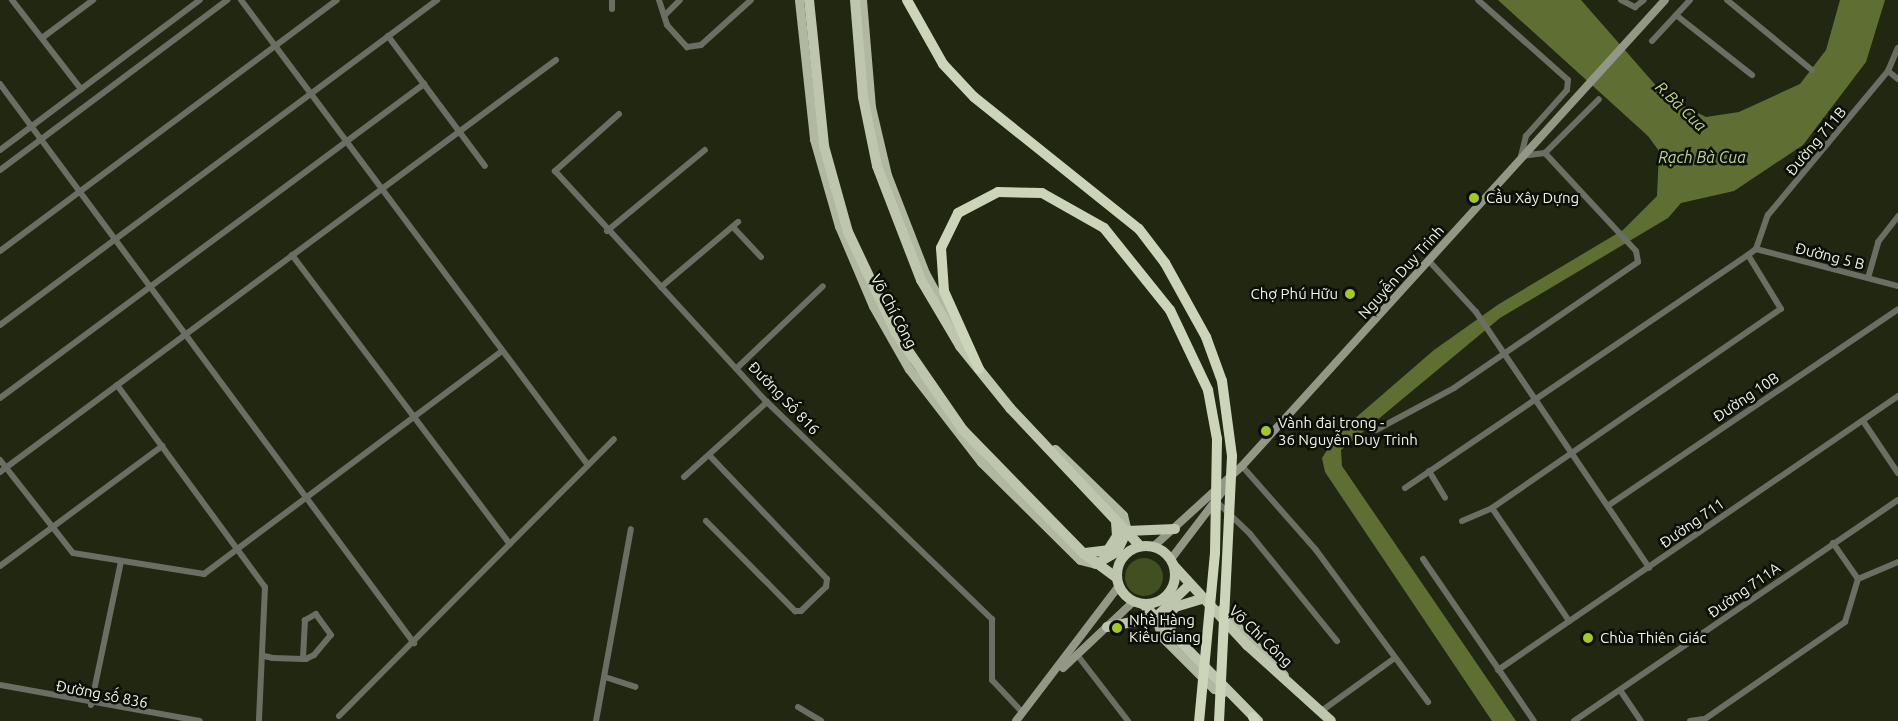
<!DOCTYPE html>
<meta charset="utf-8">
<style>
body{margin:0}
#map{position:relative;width:1898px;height:721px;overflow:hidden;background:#212711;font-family:Ubuntu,sans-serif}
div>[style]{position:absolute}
.green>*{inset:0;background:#424f20}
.round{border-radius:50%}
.water>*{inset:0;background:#5f6f34}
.minor>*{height:6px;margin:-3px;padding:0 3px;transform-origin:3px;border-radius:3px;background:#6a6e63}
.secondary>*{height:8px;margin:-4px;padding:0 4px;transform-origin:4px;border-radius:4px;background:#929786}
.primary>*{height:9px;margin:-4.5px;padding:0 4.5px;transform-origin:4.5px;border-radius:4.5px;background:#b0b8a1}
.trunk>*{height:10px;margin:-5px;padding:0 5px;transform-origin:5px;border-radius:5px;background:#bec6ae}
.trunk>.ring{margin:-5px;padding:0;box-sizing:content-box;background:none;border:10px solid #bec6ae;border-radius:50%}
.motorway>*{height:10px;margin:-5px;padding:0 5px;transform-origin:5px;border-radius:5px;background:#ccd5ba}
.dots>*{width:16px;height:16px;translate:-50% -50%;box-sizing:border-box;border:3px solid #0c0f06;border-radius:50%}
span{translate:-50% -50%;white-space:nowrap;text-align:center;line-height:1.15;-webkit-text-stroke:5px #0c0f06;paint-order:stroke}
.street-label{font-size:15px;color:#eff4e6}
.poi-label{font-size:15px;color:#eff4e6}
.left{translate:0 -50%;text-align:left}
.right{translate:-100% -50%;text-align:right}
.water-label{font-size:16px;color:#bed780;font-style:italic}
</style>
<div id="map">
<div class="green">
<i class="round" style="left:1125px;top:558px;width:38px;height:38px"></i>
</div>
<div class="water">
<i style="clip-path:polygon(1498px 0,1581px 0,1666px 97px,1706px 117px,1739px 112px,1800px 84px,1826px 50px,1840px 0,1885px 0,1866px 62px,1803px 145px,1734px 191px,1681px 203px,1668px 218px,1500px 318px,1341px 450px,1342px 466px,1516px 721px,1492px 721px,1325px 472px,1322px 458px,1338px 433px,1434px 350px,1499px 304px,1623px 230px,1657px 196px,1659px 151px,1648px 136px)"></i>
</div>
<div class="minor">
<i style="left:12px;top:0;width:113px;rotate:52.2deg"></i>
<i style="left:241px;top:0;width:580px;rotate:53.27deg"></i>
<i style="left:659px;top:0;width:26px;rotate:72deg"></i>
<i style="left:667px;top:25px;width:30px;rotate:48deg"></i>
<i style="left:687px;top:47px;width:14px;rotate:-8deg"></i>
<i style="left:701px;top:45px;width:67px;rotate:-42deg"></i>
<i style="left:1478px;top:0;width:120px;rotate:41.6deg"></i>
<i style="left:1568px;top:80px;width:10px;rotate:96deg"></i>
<i style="left:1567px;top:90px;width:62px;rotate:131.7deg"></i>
<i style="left:1526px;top:136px;width:21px;rotate:104deg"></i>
<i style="left:1521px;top:156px;width:24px;rotate:-7deg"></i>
<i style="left:1545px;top:153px;width:76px;rotate:-45deg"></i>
<i style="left:1621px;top:0;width:16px;rotate:27deg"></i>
<i style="left:1635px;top:7px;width:11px;rotate:-38deg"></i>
<i style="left:1727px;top:0;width:110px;rotate:39.5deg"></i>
<i style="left:612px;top:9px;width:9px;rotate:-90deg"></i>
<i style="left:665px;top:15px;width:21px;rotate:-45deg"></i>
<i style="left:1676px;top:15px;width:97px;rotate:38.3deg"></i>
<i style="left:388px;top:36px;width:162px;rotate:53.3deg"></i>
<i style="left:42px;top:38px;width:64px;rotate:-36.7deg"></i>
<i style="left:1652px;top:41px;width:56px;rotate:-47.2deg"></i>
<i style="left:1888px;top:71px;width:13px;rotate:39deg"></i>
<i style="left:0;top:84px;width:696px;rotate:53.48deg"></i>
<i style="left:619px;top:114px;width:86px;rotate:138.3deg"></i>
<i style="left:555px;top:171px;width:314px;rotate:47.5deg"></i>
<i style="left:767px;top:402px;width:313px;rotate:44deg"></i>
<i style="left:992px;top:619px;width:61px;rotate:90deg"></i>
<i style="left:992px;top:680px;width:45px;rotate:46.8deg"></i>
<i style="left:0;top:150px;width:250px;rotate:-36.9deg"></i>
<i style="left:0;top:170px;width:284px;rotate:-36.8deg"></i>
<i style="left:733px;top:227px;width:41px;rotate:47deg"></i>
<i style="left:607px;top:231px;width:127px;rotate:-39.6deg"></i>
<i style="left:1756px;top:249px;width:36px;rotate:-71deg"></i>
<i style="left:1768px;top:215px;width:187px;rotate:-50.2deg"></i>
<i style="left:1888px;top:71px;width:25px;rotate:-67deg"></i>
<i style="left:1756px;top:249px;width:147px;rotate:14.6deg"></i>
<i style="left:0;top:251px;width:420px;rotate:-36.7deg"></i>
<i style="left:292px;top:255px;width:362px;rotate:53deg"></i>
<i style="left:1429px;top:261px;width:69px;rotate:47.3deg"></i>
<i style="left:1476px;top:312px;width:309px;rotate:55.9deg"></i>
<i style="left:1868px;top:278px;width:37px;rotate:-74deg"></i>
<i style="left:1878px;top:242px;width:33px;rotate:-52deg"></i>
<i style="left:661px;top:287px;width:101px;rotate:-40.2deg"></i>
<i style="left:0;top:325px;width:545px;rotate:-36.64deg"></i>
<i style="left:738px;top:367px;width:117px;rotate:-43.6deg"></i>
<i style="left:117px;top:385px;width:250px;rotate:53.8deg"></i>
<i style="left:265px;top:587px;width:134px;rotate:92.6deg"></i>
<i style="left:0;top:398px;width:528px;rotate:-36.52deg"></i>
<i style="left:1863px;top:421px;width:63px;rotate:56.1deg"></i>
<i style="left:1376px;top:430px;width:89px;rotate:-28.3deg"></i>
<i style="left:1454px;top:388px;width:223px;rotate:-34.4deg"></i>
<i style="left:1638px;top:262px;width:11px;rotate:-100deg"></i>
<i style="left:1636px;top:251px;width:134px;rotate:-132.9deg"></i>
<i style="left:0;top:460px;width:118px;rotate:51.9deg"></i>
<i style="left:73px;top:553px;width:133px;rotate:9.1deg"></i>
<i style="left:204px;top:574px;width:372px;rotate:-36.8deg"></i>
<i style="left:1242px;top:466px;width:112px;rotate:48.6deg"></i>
<i style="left:1316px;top:550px;width:189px;rotate:53.6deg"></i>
<i style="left:1429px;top:471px;width:31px;rotate:59deg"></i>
<i style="left:0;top:472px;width:692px;rotate:-36.54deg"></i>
<i style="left:684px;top:477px;width:112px;rotate:-42.1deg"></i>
<i style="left:1405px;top:488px;width:415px;rotate:-34.2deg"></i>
<i style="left:1216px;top:501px;width:47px;rotate:44.1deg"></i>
<i style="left:1250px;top:534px;width:138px;rotate:50.9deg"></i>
<i style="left:1609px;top:505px;width:349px;rotate:-34.1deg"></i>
<i style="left:1492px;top:508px;width:137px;rotate:55.7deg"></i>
<i style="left:706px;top:521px;width:127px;rotate:45.3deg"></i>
<i style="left:795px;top:611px;width:6px"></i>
<i style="left:801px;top:611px;width:35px;rotate:-44deg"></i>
<i style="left:826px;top:587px;width:8px;rotate:-83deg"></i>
<i style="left:827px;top:579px;width:171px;rotate:-133.6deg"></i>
<i style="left:1462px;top:521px;width:33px;rotate:-23deg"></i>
<i style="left:1492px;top:508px;width:351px;rotate:-34.6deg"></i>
<i style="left:1781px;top:309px;width:63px;rotate:-121.4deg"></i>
<i style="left:1748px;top:255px;width:10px;rotate:-37deg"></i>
<i style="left:1423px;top:559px;width:196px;rotate:55.6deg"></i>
<i style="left:0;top:566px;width:202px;rotate:-36.5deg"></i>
<i style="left:1858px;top:579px;width:43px;rotate:-23deg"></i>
<i style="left:264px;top:656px;width:9px;rotate:13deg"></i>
<i style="left:273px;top:658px;width:30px;rotate:2deg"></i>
<i style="left:303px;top:659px;width:3px"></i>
<i style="left:306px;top:659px;width:9px;rotate:-27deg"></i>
<i style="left:314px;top:655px;width:26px;rotate:-50deg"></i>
<i style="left:331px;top:635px;width:26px;rotate:-126deg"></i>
<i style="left:316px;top:614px;width:13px;rotate:151deg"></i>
<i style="left:305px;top:620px;width:39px;rotate:93deg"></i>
<i style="left:1078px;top:656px;width:82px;rotate:52.4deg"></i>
<i style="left:1498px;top:670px;width:485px;rotate:-34.4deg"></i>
<i style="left:605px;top:677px;width:32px;rotate:18deg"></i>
<i style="left:0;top:685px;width:203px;rotate:10.2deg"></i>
<i style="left:1620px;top:690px;width:37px;rotate:56deg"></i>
<i style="left:91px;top:705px;width:146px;rotate:-78.2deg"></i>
<i style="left:798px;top:707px;width:27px;rotate:31deg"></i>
<i style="left:1320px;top:712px;width:92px;rotate:-35.8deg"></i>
<i style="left:339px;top:716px;width:390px;rotate:-45.2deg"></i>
<i style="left:596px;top:721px;width:195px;rotate:-79.7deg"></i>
<i style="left:1574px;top:721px;width:392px;rotate:-34.3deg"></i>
<i style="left:1690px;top:721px;width:12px;rotate:-9deg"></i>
<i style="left:1702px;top:721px;width:174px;rotate:-34.7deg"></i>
<i style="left:1845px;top:622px;width:45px;rotate:-73.2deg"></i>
<i style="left:1858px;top:579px;width:44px;rotate:-124.8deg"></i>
</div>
<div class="secondary">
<i style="left:1153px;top:547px;width:120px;rotate:-42.3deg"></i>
<i style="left:1242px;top:466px;width:629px;rotate:-47.77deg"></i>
<i style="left:1171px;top:559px;width:96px;rotate:-52.7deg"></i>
<i style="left:1063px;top:668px;width:96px;rotate:-43.3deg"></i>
<i style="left:1016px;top:721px;width:170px;rotate:-52.7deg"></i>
</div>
<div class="primary">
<i style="left:799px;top:0;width:140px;rotate:83.8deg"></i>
<i style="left:814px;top:139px;width:91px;rotate:74deg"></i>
<i style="left:839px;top:226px;width:87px;rotate:67deg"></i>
<i style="left:873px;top:306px;width:73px;rotate:60.3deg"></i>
<i style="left:909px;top:369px;width:118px;rotate:52.3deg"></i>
<i style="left:981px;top:462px;width:139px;rotate:44.7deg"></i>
<i style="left:1080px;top:560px;width:16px;rotate:14deg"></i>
<i style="left:862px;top:0;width:107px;rotate:85.2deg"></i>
<i style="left:871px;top:107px;width:70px;rotate:76.8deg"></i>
<i style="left:887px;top:175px;width:105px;rotate:68.8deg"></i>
<i style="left:925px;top:273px;width:68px;rotate:61.2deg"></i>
<i style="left:1055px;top:449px;width:95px;rotate:44.1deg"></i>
<i style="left:1123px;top:515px;width:16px;rotate:76deg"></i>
<i style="left:1221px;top:609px;width:91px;rotate:46.3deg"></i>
<i style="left:1156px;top:617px;width:20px;rotate:75deg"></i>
<i style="left:1161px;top:636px;width:75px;rotate:45deg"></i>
<i style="left:1214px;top:689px;width:10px;rotate:17deg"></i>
</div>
<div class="trunk">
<i style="left:809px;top:0;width:147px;rotate:84.1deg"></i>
<i style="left:824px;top:146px;width:89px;rotate:74.4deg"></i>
<i style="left:848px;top:232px;width:112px;rotate:64.6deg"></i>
<i style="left:896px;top:333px;width:118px;rotate:55.4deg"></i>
<i style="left:963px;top:430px;width:172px;rotate:45.7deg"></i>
<i style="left:1083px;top:553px;width:42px;rotate:36.3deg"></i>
<i style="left:855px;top:0;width:97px;rotate:85.3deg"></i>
<i style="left:863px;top:97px;width:70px;rotate:78.5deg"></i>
<i style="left:877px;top:166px;width:122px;rotate:68.9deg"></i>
<i style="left:921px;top:280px;width:77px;rotate:59.4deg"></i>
<i style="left:960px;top:346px;width:80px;rotate:51.1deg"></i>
<i style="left:1010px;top:408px;width:190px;rotate:46.7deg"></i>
<i style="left:1127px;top:531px;width:48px;rotate:-2.4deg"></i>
<i class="ring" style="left:1117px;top:546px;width:48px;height:48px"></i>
<i style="left:1085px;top:553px;width:23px;rotate:-7deg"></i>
<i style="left:1108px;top:550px;width:17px;rotate:-57deg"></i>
<i style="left:1117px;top:536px;width:15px;rotate:-94deg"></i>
<i style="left:1096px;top:564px;width:24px;rotate:-30deg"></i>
<i style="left:1117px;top:552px;width:23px;rotate:-65deg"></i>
<i style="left:1174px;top:566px;width:108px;rotate:47.3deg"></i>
<i style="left:1247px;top:645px;width:113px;rotate:42.1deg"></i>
<i style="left:1144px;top:605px;width:163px;rotate:45.5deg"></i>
<i style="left:1107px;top:627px;width:50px;rotate:-11.5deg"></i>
<i style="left:1156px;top:617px;width:46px;rotate:-44.1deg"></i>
<i style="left:1171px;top:633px;width:18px;rotate:-96deg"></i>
<i style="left:1169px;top:615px;width:10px;rotate:-53deg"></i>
<i style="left:1175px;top:607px;width:27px;rotate:-17deg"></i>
</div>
<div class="motorway">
<i style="left:907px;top:0;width:73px;rotate:60.6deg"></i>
<i style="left:943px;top:64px;width:45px;rotate:46.8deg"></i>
<i style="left:974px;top:97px;width:211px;rotate:38.7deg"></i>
<i style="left:1139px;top:229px;width:43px;rotate:52.6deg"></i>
<i style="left:1165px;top:263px;width:85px;rotate:61deg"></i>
<i style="left:1206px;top:337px;width:47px;rotate:70deg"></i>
<i style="left:1222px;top:381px;width:76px;rotate:82.4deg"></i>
<i style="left:1232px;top:456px;width:265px;rotate:92.8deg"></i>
<i style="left:979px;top:369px;width:85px;rotate:-114.2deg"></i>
<i style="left:944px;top:291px;width:43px;rotate:-94deg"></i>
<i style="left:941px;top:248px;width:39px;rotate:-64deg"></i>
<i style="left:958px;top:213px;width:45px;rotate:-27.7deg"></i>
<i style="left:998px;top:192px;width:44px;rotate:1.3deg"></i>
<i style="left:1042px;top:193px;width:71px;rotate:29.4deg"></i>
<i style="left:1104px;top:228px;width:105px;rotate:51.2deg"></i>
<i style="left:1170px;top:310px;width:89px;rotate:64.6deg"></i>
<i style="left:1208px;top:390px;width:50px;rotate:79.6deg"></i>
<i style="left:1217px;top:439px;width:114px;rotate:91deg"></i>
<i style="left:1215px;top:553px;width:169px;rotate:95.4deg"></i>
<i style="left:1253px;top:717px;width:4px;rotate:63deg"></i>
</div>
<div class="dots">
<i style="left:1474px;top:198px;background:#a4c825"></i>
<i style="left:1350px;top:294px;background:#a4c825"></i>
<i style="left:1266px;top:431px;background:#a4c825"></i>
<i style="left:1117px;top:628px;background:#a4c825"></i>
<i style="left:1588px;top:638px;background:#a4c825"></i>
</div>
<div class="street-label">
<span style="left:1816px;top:141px;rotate:-50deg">Đường 711B</span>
<span style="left:1830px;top:256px;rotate:14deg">Đường 5 B</span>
<span style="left:1401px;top:272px;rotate:-48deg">Nguyễn Duy Trinh</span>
<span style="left:894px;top:311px;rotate:62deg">Võ Chí Công</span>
<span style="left:1746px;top:397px;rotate:-34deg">Đường 10B</span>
<span style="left:784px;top:398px;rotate:46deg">Đường Số 816</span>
<span style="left:1692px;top:523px;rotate:-35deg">Đường 711</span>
<span style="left:1744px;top:590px;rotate:-35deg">Đường 711A</span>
<span style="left:1261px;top:636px;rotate:44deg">Võ Chí Công</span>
<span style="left:102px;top:694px;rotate:11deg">Đường số 836</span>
</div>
<div class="poi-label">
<span class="left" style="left:1486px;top:198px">Cầu Xây Dựng</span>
<span class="right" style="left:1338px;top:294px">Chợ Phú Hữu</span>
<span class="left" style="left:1278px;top:431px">Vành đai trong -<br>36 Nguyễn Duy Trinh</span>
<span class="left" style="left:1129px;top:628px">Nhà Hàng<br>Kiều Giang</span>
<span class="left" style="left:1600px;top:638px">Chùa Thiên Giác</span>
</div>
<div class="water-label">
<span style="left:1681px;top:106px;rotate:44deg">R.Bà Cua</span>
<span style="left:1702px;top:157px">Rạch Bà Cua</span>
</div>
</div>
